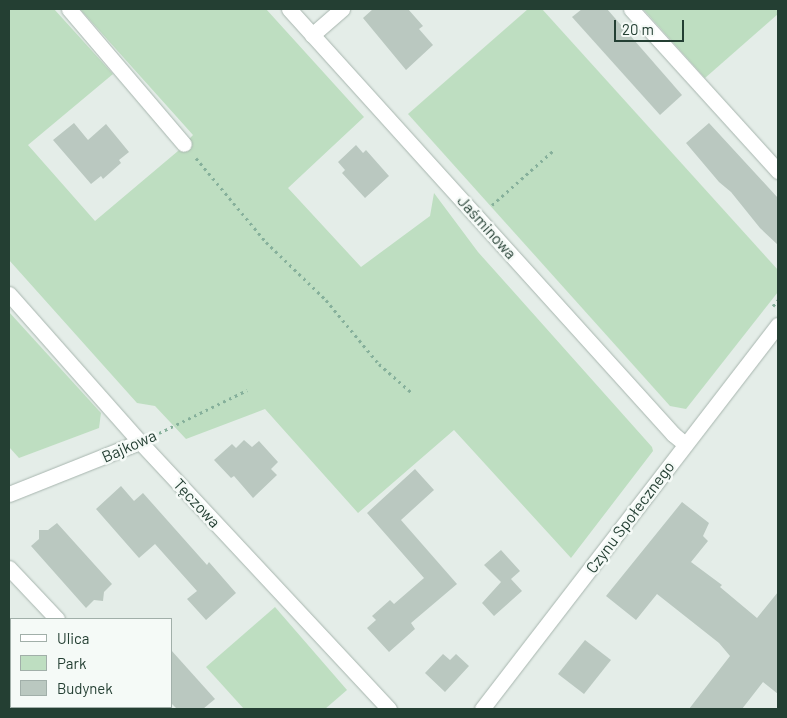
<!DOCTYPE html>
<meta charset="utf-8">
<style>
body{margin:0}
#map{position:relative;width:787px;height:718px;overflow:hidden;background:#e4ede8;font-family:Barlow,sans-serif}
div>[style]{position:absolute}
.green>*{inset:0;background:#bedec1}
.building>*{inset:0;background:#bac8c0}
.path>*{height:3px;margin-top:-1.5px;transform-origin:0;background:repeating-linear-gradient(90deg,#86b09b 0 2.5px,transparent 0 6.5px)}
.roads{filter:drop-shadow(0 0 1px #a7b5ae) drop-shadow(0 0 1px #a7b5ae)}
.minor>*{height:15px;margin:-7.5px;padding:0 7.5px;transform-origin:7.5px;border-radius:7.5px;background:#fff}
span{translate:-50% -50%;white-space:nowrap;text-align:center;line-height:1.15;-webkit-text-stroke:5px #f5faf7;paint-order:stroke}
.street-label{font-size:16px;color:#243f33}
.frame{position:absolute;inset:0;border:10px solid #243f33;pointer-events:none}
.legend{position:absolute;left:10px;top:618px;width:162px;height:90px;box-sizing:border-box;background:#f5faf7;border:1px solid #a1afa9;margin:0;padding:6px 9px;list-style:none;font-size:15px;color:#243f33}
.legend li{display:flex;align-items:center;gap:10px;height:25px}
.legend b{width:25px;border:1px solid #a1afa9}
.scale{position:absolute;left:614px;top:20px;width:70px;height:22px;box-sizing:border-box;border:2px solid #243f33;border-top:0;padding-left:6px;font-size:15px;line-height:18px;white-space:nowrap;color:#243f33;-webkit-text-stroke:4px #f5faf7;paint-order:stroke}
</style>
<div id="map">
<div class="green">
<i style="clip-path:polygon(9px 9px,54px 9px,113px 74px,28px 145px,95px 221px,178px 151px,193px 135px,80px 9px,266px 9px,364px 117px,288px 188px,361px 267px,430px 216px,434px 193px,478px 252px,652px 447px,653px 451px,571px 558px,454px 430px,358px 513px,265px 409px,186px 439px,155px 406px,137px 403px,9px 260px)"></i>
<i style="clip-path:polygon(528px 9px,542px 9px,778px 270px,778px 292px,686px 409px,670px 406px,408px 114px)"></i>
<i style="clip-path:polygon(643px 9px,778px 9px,778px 14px,705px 78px)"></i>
<i style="clip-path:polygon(9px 312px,101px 413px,99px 428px,19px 458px,9px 447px)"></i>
<i style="clip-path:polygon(275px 607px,347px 690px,325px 709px,244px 709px,206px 667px)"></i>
</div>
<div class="building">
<i style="clip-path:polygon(373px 9px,408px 9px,423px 26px,419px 29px,433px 45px,406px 70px,363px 18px)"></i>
<i style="clip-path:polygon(582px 9px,607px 9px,682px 95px,660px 115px,572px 17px)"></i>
<i style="clip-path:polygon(74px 123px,88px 140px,106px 124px,129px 152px,119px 160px,121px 163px,103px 179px,101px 176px,91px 184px,53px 140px)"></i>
<i style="clip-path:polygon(709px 123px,778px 198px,778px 245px,760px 228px,731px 192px,719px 182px,686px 143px)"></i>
<i style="clip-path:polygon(356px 145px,363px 153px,366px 150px,389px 176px,365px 198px,342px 173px,345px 170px,338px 162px)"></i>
<i style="clip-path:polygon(244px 440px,252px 447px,259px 441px,278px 462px,271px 469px,277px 475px,253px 498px,234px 476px,231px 478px,214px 460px,232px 444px,236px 448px)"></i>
<i style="clip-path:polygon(415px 469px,434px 490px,401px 520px,457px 584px,411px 623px,415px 629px,389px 652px,367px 628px,376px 620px,372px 616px,390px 600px,394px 604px,424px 578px,367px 513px)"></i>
<i style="clip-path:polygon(121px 486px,134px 501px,143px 493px,207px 565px,209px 562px,236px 593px,206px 620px,187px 599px,197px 591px,155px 544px,139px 558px,96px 509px)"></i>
<i style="clip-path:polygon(682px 502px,709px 523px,703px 536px,708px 541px,691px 562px,722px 585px,720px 587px,757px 618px,778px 592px,778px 694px,763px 682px,742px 709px,689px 709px,730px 656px,719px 643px,657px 594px,636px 620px,606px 596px)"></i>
<i style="clip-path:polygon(57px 523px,112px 584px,104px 592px,103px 601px,94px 600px,86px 608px,31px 546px,39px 539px,39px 530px,48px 530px)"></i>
<i style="clip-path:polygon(501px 550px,520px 571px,511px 579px,522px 591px,494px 616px,482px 603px,501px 582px,484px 565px)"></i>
<i style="clip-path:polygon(585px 640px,611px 660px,584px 694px,558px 674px)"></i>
<i style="clip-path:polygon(171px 650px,215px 699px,203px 709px,177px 709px,171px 703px)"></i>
<i style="clip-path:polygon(443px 654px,450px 660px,456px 654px,469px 666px,445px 692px,425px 673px)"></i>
</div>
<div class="path">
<i style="left:196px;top:158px;width:109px;rotate:50.2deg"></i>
<i style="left:266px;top:242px;width:83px;rotate:44deg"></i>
<i style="left:326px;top:300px;width:83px;rotate:50.4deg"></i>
<i style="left:379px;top:364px;width:43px;rotate:41.2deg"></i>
<i style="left:492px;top:205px;width:83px;rotate:-41.6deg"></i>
<i style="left:773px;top:306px;width:8px;rotate:-50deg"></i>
<i style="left:159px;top:433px;width:98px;rotate:-26deg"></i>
</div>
<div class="roads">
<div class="minor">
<i style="left:69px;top:9px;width:177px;rotate:49.6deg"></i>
<i style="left:289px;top:9px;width:573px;rotate:47.9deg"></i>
<i style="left:673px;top:434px;width:16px;rotate:40deg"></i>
<i style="left:631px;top:9px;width:219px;rotate:47.8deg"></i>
<i style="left:312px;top:35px;width:40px;rotate:-41deg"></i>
<i style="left:9px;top:294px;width:198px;rotate:48.5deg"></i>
<i style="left:140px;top:442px;width:365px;rotate:47deg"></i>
<i style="left:9px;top:494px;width:141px;rotate:-21.7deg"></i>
<i style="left:9px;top:568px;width:70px;rotate:46.7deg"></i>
<i style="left:138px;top:707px;width:3px;rotate:45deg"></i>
<i style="left:482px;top:709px;width:485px;rotate:-52.4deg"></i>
</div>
</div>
<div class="street-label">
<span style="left:487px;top:227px;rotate:48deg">Jaśminowa</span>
<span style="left:129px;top:446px;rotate:-24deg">Bajkowa</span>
<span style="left:197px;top:503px;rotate:47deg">Tęczowa</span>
<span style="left:630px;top:517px;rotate:-53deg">Czynu Społecznego</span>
</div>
<div class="frame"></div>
<ul class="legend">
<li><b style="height:6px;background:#fff"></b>Ulica</li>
<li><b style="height:14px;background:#bedec1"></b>Park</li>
<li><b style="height:14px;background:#bac8c0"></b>Budynek</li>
</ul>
<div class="scale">20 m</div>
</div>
